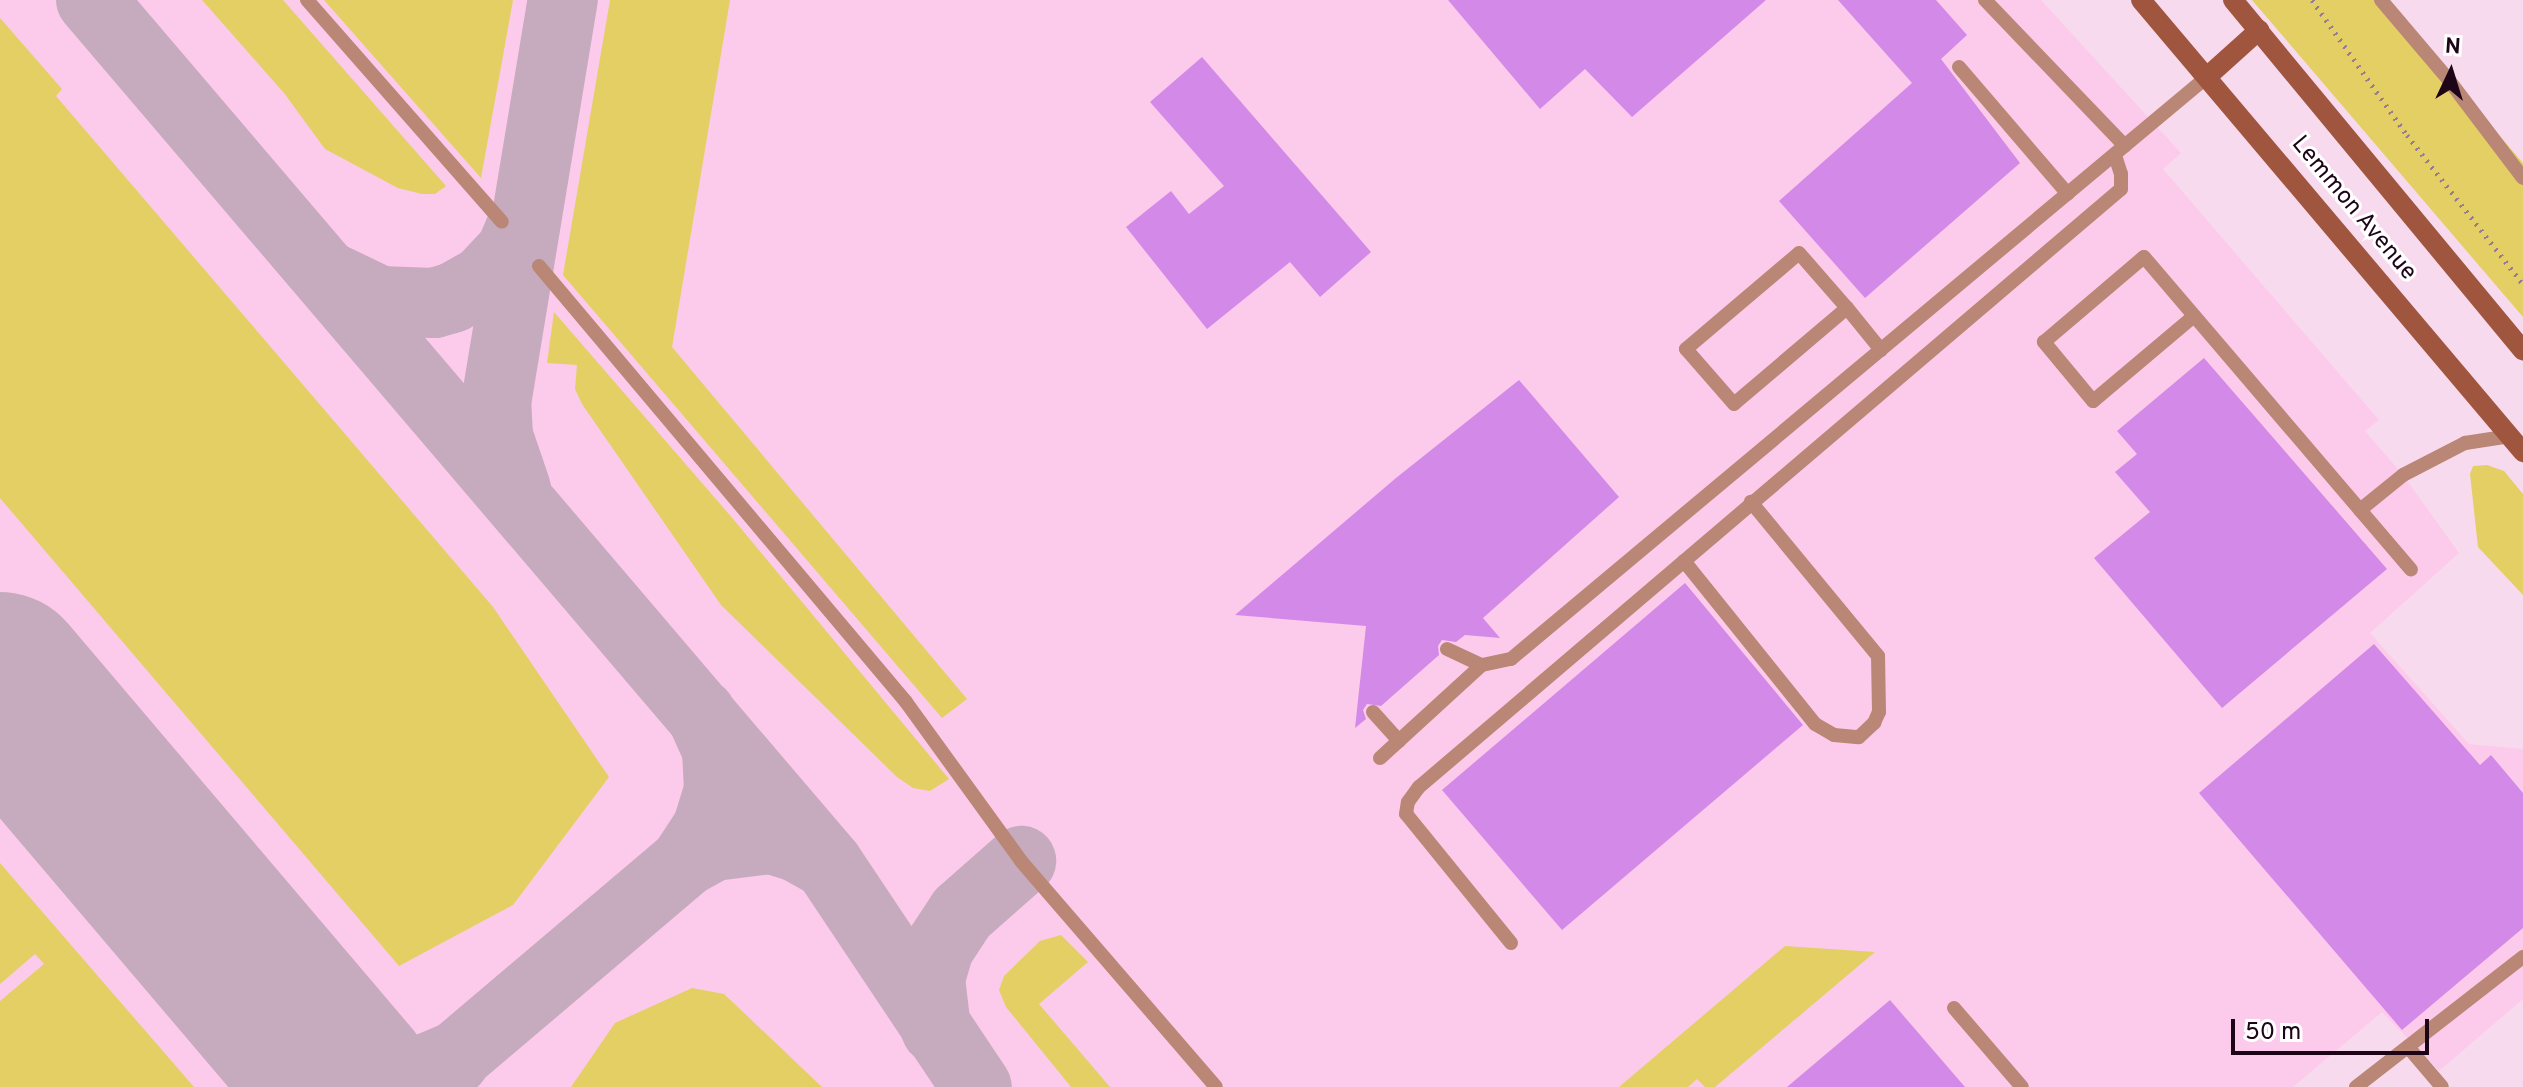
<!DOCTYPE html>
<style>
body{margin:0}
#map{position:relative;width:2523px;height:1087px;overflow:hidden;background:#f8daee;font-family:Overpass,sans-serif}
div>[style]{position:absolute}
.built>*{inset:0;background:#fccbeb}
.green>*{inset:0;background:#e3cf63}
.taxiway>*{height:70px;margin:-35px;padding:0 35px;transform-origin:35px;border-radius:35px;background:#c6aabe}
.runway>*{height:178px;margin:-89px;padding:0 89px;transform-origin:89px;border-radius:89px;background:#c6aabe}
.building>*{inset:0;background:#d389e7}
.path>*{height:5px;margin-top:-2.5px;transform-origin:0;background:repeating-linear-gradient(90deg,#977c8f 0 2px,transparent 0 8px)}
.lane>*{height:14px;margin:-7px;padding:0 7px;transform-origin:7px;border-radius:7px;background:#ba8675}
.secondary>*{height:20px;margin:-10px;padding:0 10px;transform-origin:10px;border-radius:10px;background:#a0563e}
span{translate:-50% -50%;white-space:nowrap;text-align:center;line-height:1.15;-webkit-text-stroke:6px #fff;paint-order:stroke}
.street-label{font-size:24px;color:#1d0517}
.north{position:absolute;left:2411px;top:32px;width:80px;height:80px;-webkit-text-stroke:6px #fff;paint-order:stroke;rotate:4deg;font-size:22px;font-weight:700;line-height:32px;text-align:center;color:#1d0517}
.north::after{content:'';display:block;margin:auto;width:28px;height:36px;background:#1d0517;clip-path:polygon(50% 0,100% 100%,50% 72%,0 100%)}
.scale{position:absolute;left:2231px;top:1019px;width:198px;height:36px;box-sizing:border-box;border:4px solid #1d0517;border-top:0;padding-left:10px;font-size:24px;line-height:28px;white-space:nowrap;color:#1d0517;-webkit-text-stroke:6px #fff;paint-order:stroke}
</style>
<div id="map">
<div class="built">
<i style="clip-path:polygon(0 0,2041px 0,2181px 153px,2163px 169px,2379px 420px,2365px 431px,2403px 475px,2459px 553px,2370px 633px,2469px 744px,2523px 749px,2523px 999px,2439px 1071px,2382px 1012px,2293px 1087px,0 1087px)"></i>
</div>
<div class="green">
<i style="clip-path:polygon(202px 0,283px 0,446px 186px,435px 194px,422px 194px,398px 188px,325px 149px,284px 93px)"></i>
<i style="clip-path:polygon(324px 0,513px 0,481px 178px)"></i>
<i style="clip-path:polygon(610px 0,730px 0,672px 347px,967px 699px,942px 718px,563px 275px)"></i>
<i style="clip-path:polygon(2252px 0,2383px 0,2523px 163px,2523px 317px)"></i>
<i style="clip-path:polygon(0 18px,62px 89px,56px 96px,493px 607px,609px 777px,513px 905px,399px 966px,0 498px)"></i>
<i style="clip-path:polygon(554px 312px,734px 520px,949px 779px,930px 791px,913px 788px,897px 777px,721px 605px,582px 404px,575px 389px,577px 365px,547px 363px)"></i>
<i style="clip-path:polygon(2487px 465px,2504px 471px,2523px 494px,2523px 595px,2478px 547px,2470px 474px,2473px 466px)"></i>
<i style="clip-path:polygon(0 863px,194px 1087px,0 1087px,0 1001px,44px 964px,35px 954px,0 984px)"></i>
<i style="clip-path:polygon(1061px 935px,1088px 962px,1039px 1004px,1110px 1087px,1071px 1087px,1006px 1007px,999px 990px,1004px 976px,1040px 941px)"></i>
<i style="clip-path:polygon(1785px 946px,1875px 952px,1715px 1087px,1705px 1087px,1697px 1079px,1688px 1087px,1619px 1087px)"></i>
<i style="clip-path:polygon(692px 988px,724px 994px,822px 1087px,571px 1087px,615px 1023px)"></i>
</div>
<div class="taxiway">
<i style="left:91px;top:0;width:1136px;rotate:49.54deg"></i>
<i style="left:828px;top:864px;width:268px;rotate:56.3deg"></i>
<i style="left:330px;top:277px;width:55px;rotate:25.6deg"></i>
<i style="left:380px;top:301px;width:54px;rotate:2.1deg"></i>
<i style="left:434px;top:303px;width:19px;rotate:-16deg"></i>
<i style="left:452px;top:298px;width:35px;rotate:-29deg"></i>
<i style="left:483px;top:281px;width:41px;rotate:-47deg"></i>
<i style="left:511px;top:251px;width:33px;rotate:-67deg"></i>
<i style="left:516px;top:489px;width:56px;rotate:-108.8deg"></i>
<i style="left:498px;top:436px;width:33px;rotate:-93deg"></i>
<i style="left:496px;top:403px;width:409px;rotate:-80.6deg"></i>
<i style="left:701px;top:714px;width:39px;rotate:66deg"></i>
<i style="left:717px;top:750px;width:40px;rotate:87.1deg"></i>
<i style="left:719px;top:790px;width:39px;rotate:107deg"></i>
<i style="left:708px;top:827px;width:42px;rotate:123.3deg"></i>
<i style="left:685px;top:862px;width:33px;rotate:-29deg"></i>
<i style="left:714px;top:846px;width:57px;rotate:-7deg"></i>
<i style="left:771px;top:839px;width:27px;rotate:17deg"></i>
<i style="left:797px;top:847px;width:35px;rotate:29deg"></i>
<i style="left:237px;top:945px;width:134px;rotate:48.9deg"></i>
<i style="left:325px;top:1046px;width:31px;rotate:40deg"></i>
<i style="left:349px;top:1066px;width:49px;rotate:8.1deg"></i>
<i style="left:398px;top:1073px;width:25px;rotate:-7deg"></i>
<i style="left:423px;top:1070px;width:38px;rotate:-23deg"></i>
<i style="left:458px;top:1055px;width:7px;rotate:124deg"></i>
<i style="left:936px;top:1029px;width:50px;rotate:-96.8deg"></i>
<i style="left:930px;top:979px;width:32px;rotate:-74deg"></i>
<i style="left:939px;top:948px;width:42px;rotate:-56.7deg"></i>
<i style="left:962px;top:913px;width:79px;rotate:-41.4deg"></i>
<i style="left:420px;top:1087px;width:348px;rotate:-40.3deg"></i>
</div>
<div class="runway">
<i style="left:0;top:681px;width:533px;rotate:49.64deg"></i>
</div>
<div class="building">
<i style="clip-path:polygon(1448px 0,1766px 0,1632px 117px,1585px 69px,1540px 109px)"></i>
<i style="clip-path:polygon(1838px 0,1936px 0,1967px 35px,1941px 59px,2020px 163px,1865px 298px,1779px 201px,1912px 83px)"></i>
<i style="clip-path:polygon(1202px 57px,1371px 252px,1320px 297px,1290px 262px,1207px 329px,1126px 227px,1171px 191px,1189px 214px,1224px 186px,1150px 102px)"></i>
<i style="clip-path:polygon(2204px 358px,2387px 569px,2222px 708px,2094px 558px,2150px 512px,2115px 472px,2137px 454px,2117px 431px)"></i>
<i style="clip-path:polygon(1519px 380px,1619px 497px,1483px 618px,1500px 638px,1465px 635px,1456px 642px,1442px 640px,1438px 646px,1439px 655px,1381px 706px,1367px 704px,1363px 710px,1366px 719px,1355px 728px,1366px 626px,1235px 615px,1396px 478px)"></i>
<i style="clip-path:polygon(1685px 583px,1803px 725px,1562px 930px,1442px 790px)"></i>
<i style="clip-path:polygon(2374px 644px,2480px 765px,2491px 755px,2523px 793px,2523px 928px,2402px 1030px,2199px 793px)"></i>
<i style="clip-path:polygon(1890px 1000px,1965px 1087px,1787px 1087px)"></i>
</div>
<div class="path">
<i style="left:2312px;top:0;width:165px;rotate:54.9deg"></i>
<i style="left:2407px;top:135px;width:189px;rotate:52.1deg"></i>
</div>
<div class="lane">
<i style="left:307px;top:0;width:295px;rotate:48.7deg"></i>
<i style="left:1985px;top:0;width:202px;rotate:46.2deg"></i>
<i style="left:2381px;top:0;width:104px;rotate:49.7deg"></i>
<i style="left:2448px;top:79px;width:124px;rotate:52.9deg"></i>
<i style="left:1959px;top:67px;width:167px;rotate:49.4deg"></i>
<i style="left:539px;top:266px;width:570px;rotate:49.91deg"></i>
<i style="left:906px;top:702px;width:196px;rotate:54.1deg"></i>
<i style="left:1021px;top:861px;width:298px;rotate:49.2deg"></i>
<i style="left:1847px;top:308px;width:148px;rotate:139.7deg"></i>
<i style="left:1734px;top:404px;width:73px;rotate:-131.1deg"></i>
<i style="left:1686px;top:349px;width:148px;rotate:-40.3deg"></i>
<i style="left:1799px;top:253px;width:73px;rotate:48.9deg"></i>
<i style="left:1847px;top:308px;width:54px;rotate:51deg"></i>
<i style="left:2194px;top:316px;width:132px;rotate:139.9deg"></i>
<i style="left:2093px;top:401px;width:77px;rotate:-129.7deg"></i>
<i style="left:2044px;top:342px;width:131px;rotate:-40.4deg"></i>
<i style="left:2144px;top:257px;width:411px;rotate:49.5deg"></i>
<i style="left:2360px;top:510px;width:55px;rotate:-39.1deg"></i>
<i style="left:2403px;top:475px;width:70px;rotate:-27.3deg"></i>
<i style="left:2465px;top:443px;width:46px;rotate:-8.8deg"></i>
<i style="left:1684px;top:561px;width:209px;rotate:51.2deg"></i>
<i style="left:1815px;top:724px;width:22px;rotate:30deg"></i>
<i style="left:1834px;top:735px;width:25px;rotate:5deg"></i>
<i style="left:1859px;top:737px;width:21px;rotate:-43deg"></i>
<i style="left:1874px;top:723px;width:12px;rotate:-66deg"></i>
<i style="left:1879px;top:712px;width:56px;rotate:-91deg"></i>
<i style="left:1878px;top:656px;width:200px;rotate:-129.5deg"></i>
<i style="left:1447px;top:649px;width:38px;rotate:25deg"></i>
<i style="left:1373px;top:712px;width:39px;rotate:48deg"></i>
<i style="left:1380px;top:758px;width:138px;rotate:-42.4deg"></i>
<i style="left:1482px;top:665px;width:30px;rotate:-12deg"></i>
<i style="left:1511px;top:659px;width:909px;rotate:-39.91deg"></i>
<i style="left:1511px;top:943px;width:166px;rotate:-129.1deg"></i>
<i style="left:1406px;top:814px;width:12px;rotate:-81deg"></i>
<i style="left:1408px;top:802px;width:19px;rotate:-54deg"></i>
<i style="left:1419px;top:787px;width:922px;rotate:-40.43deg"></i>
<i style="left:2121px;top:189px;width:15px;rotate:-90deg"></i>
<i style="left:2121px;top:174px;width:20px;rotate:-108deg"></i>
<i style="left:1954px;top:1008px;width:104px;rotate:49.3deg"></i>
<i style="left:2408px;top:1047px;width:52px;rotate:49.6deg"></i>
<i style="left:2356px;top:1087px;width:212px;rotate:-37.9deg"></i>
</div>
<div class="secondary">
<i style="left:2141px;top:0;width:592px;rotate:49.8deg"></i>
<i style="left:2233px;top:0;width:455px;rotate:50.4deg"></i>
<i style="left:2208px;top:76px;width:69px;rotate:-42deg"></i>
</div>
<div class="street-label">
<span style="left:2353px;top:209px;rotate:50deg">Lemmon Avenue</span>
</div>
<div class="north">N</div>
<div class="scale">50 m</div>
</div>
